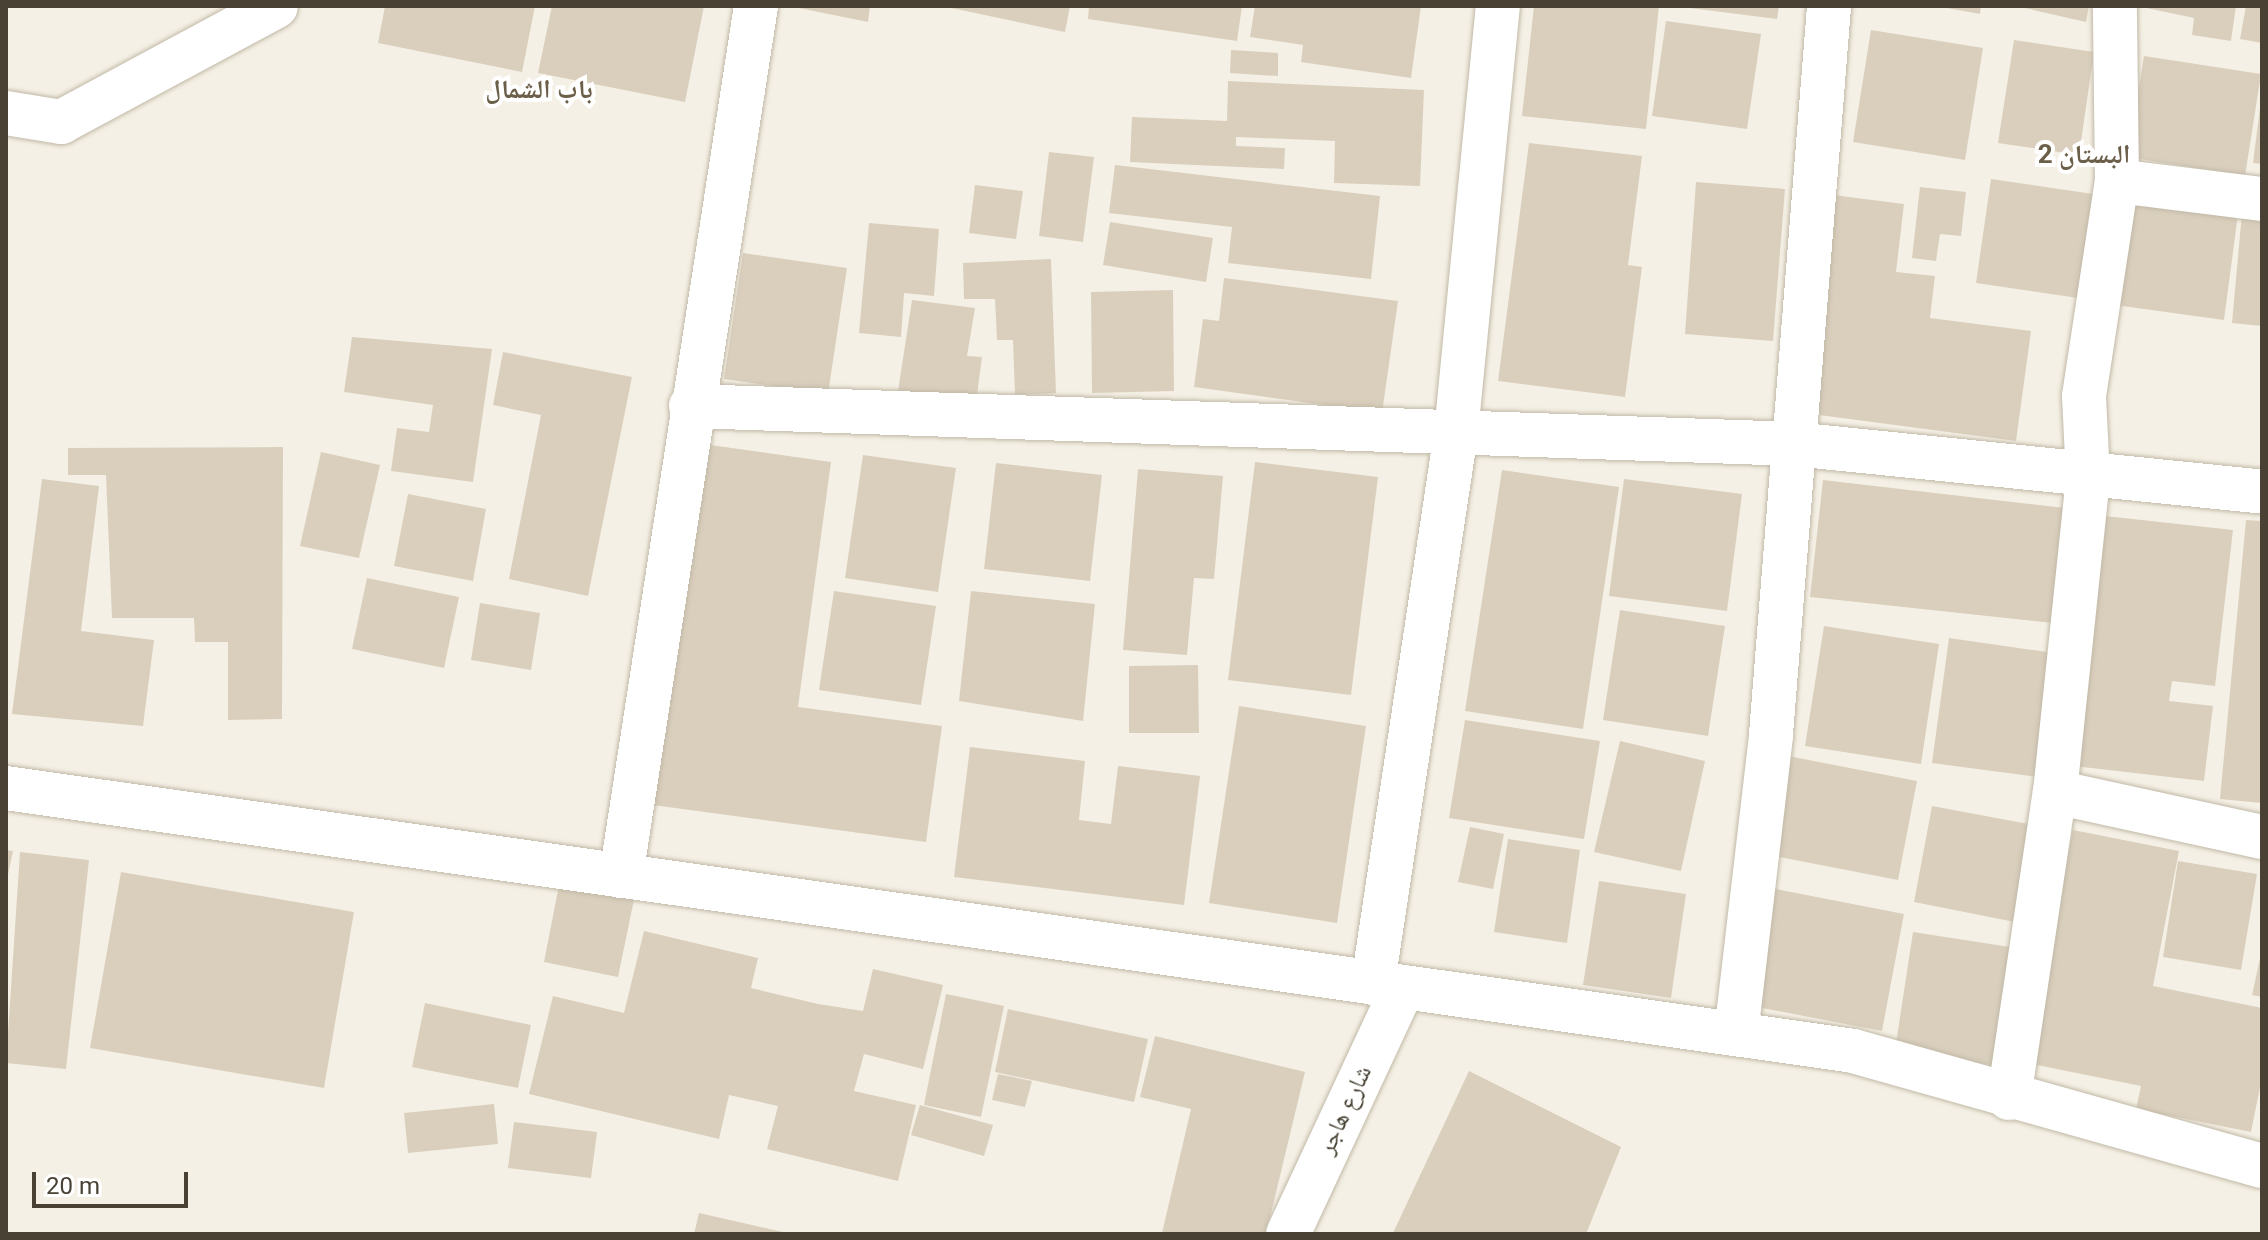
<!DOCTYPE html>
<meta charset="utf-8">
<style>
body{margin:0}
#map{position:relative;width:2268px;height:1240px;overflow:hidden;background:#f5f0e5;font-family:Roboto,"Noto Naskh Arabic",sans-serif}
div>[style]{position:absolute}
.building>*{inset:0;background:#dacfbd}
.roads{filter:drop-shadow(0 0 2px #c1b9a7) drop-shadow(0 0 2px #c1b9a7)}
.minor>*{height:44px;margin:-22px;padding:0 22px;transform-origin:22px;border-radius:22px;background:#fff}
span{translate:-50% -50%;white-space:nowrap;text-align:center;line-height:1.15;-webkit-text-stroke:8px #fff;paint-order:stroke}
.street-label{font-size:24px;color:#484134}
.neighbourhood-label{font-size:26px;color:#6c5f4a;font-weight:700}
.frame{position:absolute;inset:0;border:8px solid #484134;pointer-events:none}
.scale{position:absolute;left:32px;top:1172px;width:156px;height:36px;box-sizing:border-box;border:4px solid #484134;border-top:0;padding-left:10px;font-size:24px;line-height:28px;white-space:nowrap;color:#484134;-webkit-text-stroke:6px #fff;paint-order:stroke}
</style>
<div id="map">
<div class="building">
<i style="clip-path:polygon(385px 6px,535px 6px,522px 72px,378px 43px)"></i>
<i style="clip-path:polygon(552px 6px,704px 6px,685px 102px,538px 73px)"></i>
<i style="clip-path:polygon(789px 6px,870px 6px,868px 22px)"></i>
<i style="clip-path:polygon(942px 6px,1070px 6px,1065px 32px)"></i>
<i style="clip-path:polygon(1089px 6px,1242px 6px,1237px 41px,1088px 19px)"></i>
<i style="clip-path:polygon(1255px 6px,1421px 6px,1411px 78px,1301px 62px,1303px 45px,1250px 37px)"></i>
<i style="clip-path:polygon(1534px 6px,1659px 6px,1646px 129px,1522px 116px)"></i>
<i style="clip-path:polygon(1674px 6px,1779px 6px,1777px 19px)"></i>
<i style="clip-path:polygon(1936px 6px,1981px 6px,1980px 14px)"></i>
<i style="clip-path:polygon(2016px 6px,2089px 6px,2086px 22px)"></i>
<i style="clip-path:polygon(2137px 6px,2236px 6px,2231px 41px,2192px 35px,2194px 18px)"></i>
<i style="clip-path:polygon(2246px 6px,2262px 6px,2262px 43px,2240px 39px)"></i>
<i style="clip-path:polygon(1666px 21px,1761px 34px,1747px 129px,1652px 116px)"></i>
<i style="clip-path:polygon(1871px 30px,1983px 48px,1965px 160px,1853px 142px)"></i>
<i style="clip-path:polygon(2014px 40px,2094px 52px,2079px 155px,1998px 143px)"></i>
<i style="clip-path:polygon(1231px 50px,1278px 53px,1278px 76px,1230px 73px)"></i>
<i style="clip-path:polygon(2144px 56px,2261px 74px,2245px 176px,2128px 157px)"></i>
<i style="clip-path:polygon(1228px 81px,1424px 90px,1420px 186px,1334px 183px,1335px 141px,1236px 137px,1236px 146px,1285px 148px,1284px 169px,1130px 162px,1132px 117px,1227px 121px)"></i>
<i style="clip-path:polygon(2260px 108px,2262px 108px,2262px 164px,2253px 163px)"></i>
<i style="clip-path:polygon(1529px 143px,1642px 156px,1628px 265px,1642px 267px,1625px 397px,1498px 381px)"></i>
<i style="clip-path:polygon(1049px 152px,1094px 157px,1083px 242px,1039px 236px)"></i>
<i style="clip-path:polygon(1115px 165px,1380px 196px,1371px 279px,1228px 263px,1232px 227px,1109px 213px)"></i>
<i style="clip-path:polygon(1991px 179px,2100px 195px,2085px 299px,1976px 283px)"></i>
<i style="clip-path:polygon(1696px 182px,1785px 189px,1773px 341px,1685px 334px)"></i>
<i style="clip-path:polygon(975px 185px,1023px 191px,1016px 239px,969px 233px)"></i>
<i style="clip-path:polygon(1920px 187px,1966px 192px,1961px 236px,1940px 234px,1936px 261px,1912px 258px)"></i>
<i style="clip-path:polygon(1833px 195px,1904px 204px,1896px 272px,1935px 276px,1930px 318px,2031px 331px,2016px 441px,1804px 413px)"></i>
<i style="clip-path:polygon(2129px 200px,2238px 214px,2224px 320px,2115px 305px)"></i>
<i style="clip-path:polygon(2242px 213px,2262px 215px,2262px 326px,2232px 323px)"></i>
<i style="clip-path:polygon(1110px 222px,1213px 238px,1206px 282px,1103px 265px)"></i>
<i style="clip-path:polygon(869px 223px,939px 229px,934px 296px,904px 293px,901px 337px,859px 333px)"></i>
<i style="clip-path:polygon(743px 253px,847px 268px,828px 394px,724px 379px)"></i>
<i style="clip-path:polygon(1051px 259px,1056px 393px,1015px 395px,1013px 340px,997px 340px,995px 299px,964px 299px,963px 263px)"></i>
<i style="clip-path:polygon(1224px 278px,1398px 301px,1382px 413px,1194px 387px,1203px 319px,1219px 321px)"></i>
<i style="clip-path:polygon(1173px 290px,1174px 391px,1092px 393px,1091px 292px)"></i>
<i style="clip-path:polygon(912px 300px,975px 308px,967px 356px,982px 357px,976px 402px,898px 391px)"></i>
<i style="clip-path:polygon(352px 337px,492px 349px,473px 482px,391px 471px,397px 428px,429px 432px,433px 405px,344px 392px)"></i>
<i style="clip-path:polygon(503px 352px,632px 377px,588px 596px,509px 579px,541px 415px,493px 405px)"></i>
<i style="clip-path:polygon(703px 444px,831px 462px,798px 707px,942px 726px,926px 842px,653px 805px)"></i>
<i style="clip-path:polygon(283px 447px,282px 719px,228px 720px,228px 642px,195px 642px,194px 618px,112px 618px,106px 475px,68px 475px,68px 448px)"></i>
<i style="clip-path:polygon(321px 452px,380px 465px,359px 558px,300px 546px)"></i>
<i style="clip-path:polygon(863px 455px,956px 468px,938px 592px,845px 578px)"></i>
<i style="clip-path:polygon(1255px 462px,1378px 477px,1351px 695px,1228px 680px)"></i>
<i style="clip-path:polygon(996px 463px,1102px 475px,1090px 581px,984px 569px)"></i>
<i style="clip-path:polygon(1138px 469px,1223px 476px,1214px 579px,1194px 578px,1187px 655px,1123px 650px)"></i>
<i style="clip-path:polygon(1502px 470px,1619px 487px,1583px 729px,1465px 711px)"></i>
<i style="clip-path:polygon(42px 479px,99px 486px,81px 631px,154px 640px,143px 726px,12px 714px)"></i>
<i style="clip-path:polygon(1624px 479px,1742px 494px,1727px 611px,1609px 596px)"></i>
<i style="clip-path:polygon(1823px 480px,2065px 508px,2053px 623px,1810px 597px)"></i>
<i style="clip-path:polygon(408px 494px,486px 509px,473px 581px,394px 566px)"></i>
<i style="clip-path:polygon(2105px 516px,2233px 530px,2215px 686px,2172px 681px,2169px 701px,2213px 706px,2204px 781px,2074px 766px)"></i>
<i style="clip-path:polygon(2246px 520px,2262px 521px,2262px 803px,2220px 799px)"></i>
<i style="clip-path:polygon(367px 578px,459px 597px,444px 668px,352px 649px)"></i>
<i style="clip-path:polygon(834px 591px,936px 606px,921px 705px,819px 690px)"></i>
<i style="clip-path:polygon(971px 591px,1095px 604px,1083px 721px,959px 701px)"></i>
<i style="clip-path:polygon(480px 603px,540px 613px,531px 670px,471px 660px)"></i>
<i style="clip-path:polygon(1620px 610px,1725px 626px,1708px 736px,1603px 720px)"></i>
<i style="clip-path:polygon(1824px 626px,1939px 644px,1921px 764px,1805px 746px)"></i>
<i style="clip-path:polygon(1949px 638px,2054px 653px,2038px 777px,1932px 763px)"></i>
<i style="clip-path:polygon(1198px 665px,1199px 733px,1129px 733px,1129px 666px)"></i>
<i style="clip-path:polygon(1239px 706px,1366px 726px,1337px 923px,1209px 903px)"></i>
<i style="clip-path:polygon(1465px 720px,1600px 741px,1584px 839px,1449px 818px)"></i>
<i style="clip-path:polygon(1620px 741px,1705px 761px,1681px 871px,1594px 852px)"></i>
<i style="clip-path:polygon(970px 747px,1085px 761px,1079px 820px,1111px 824px,1118px 766px,1200px 776px,1184px 905px,954px 877px)"></i>
<i style="clip-path:polygon(1788px 756px,1917px 781px,1898px 880px,1769px 855px)"></i>
<i style="clip-path:polygon(1932px 806px,2039px 826px,2020px 923px,1914px 902px)"></i>
<i style="clip-path:polygon(1470px 827px,1504px 834px,1493px 889px,1458px 882px)"></i>
<i style="clip-path:polygon(2073px 830px,2179px 851px,2153px 986px,2262px 1008px,2262px 1077px,2251px 1132px,2136px 1109px,2141px 1086px,2027px 1063px)"></i>
<i style="clip-path:polygon(1508px 839px,1580px 850px,1567px 943px,1494px 932px)"></i>
<i style="clip-path:polygon(6px 850px,13px 851px,7px 879px,6px 879px)"></i>
<i style="clip-path:polygon(20px 852px,89px 860px,66px 1069px,6px 1063px)"></i>
<i style="clip-path:polygon(2178px 861px,2257px 874px,2241px 970px,2163px 957px)"></i>
<i style="clip-path:polygon(121px 872px,354px 912px,324px 1088px,90px 1048px)"></i>
<i style="clip-path:polygon(561px 875px,636px 890px,618px 977px,544px 962px)"></i>
<i style="clip-path:polygon(1599px 881px,1686px 894px,1671px 998px,1583px 985px)"></i>
<i style="clip-path:polygon(1775px 889px,1904px 914px,1882px 1031px,1752px 1006px)"></i>
<i style="clip-path:polygon(644px 931px,758px 958px,751px 988px,818px 1004px,863px 1011px,873px 969px,943px 985px,923px 1069px,864px 1054px,854px 1091px,916px 1105px,898px 1181px,767px 1149px,778px 1106px,729px 1095px,719px 1139px,529px 1094px,553px 996px,624px 1013px)"></i>
<i style="clip-path:polygon(1913px 932px,2010px 947px,1992px 1065px,1895px 1050px)"></i>
<i style="clip-path:polygon(2261px 954px,2262px 954px,2262px 997px,2252px 995px)"></i>
<i style="clip-path:polygon(946px 994px,1004px 1006px,981px 1117px,924px 1105px)"></i>
<i style="clip-path:polygon(425px 1003px,531px 1025px,518px 1088px,412px 1067px)"></i>
<i style="clip-path:polygon(1008px 1009px,1148px 1039px,1134px 1102px,995px 1072px)"></i>
<i style="clip-path:polygon(1155px 1036px,1305px 1072px,1266px 1234px,1162px 1233px,1191px 1109px,1140px 1097px)"></i>
<i style="clip-path:polygon(1469px 1071px,1621px 1147px,1586px 1234px,1393px 1233px)"></i>
<i style="clip-path:polygon(998px 1074px,1032px 1081px,1025px 1107px,992px 1100px)"></i>
<i style="clip-path:polygon(494px 1104px,498px 1144px,408px 1153px,404px 1113px)"></i>
<i style="clip-path:polygon(920px 1105px,993px 1125px,984px 1156px,911px 1135px)"></i>
<i style="clip-path:polygon(514px 1122px,597px 1132px,591px 1178px,508px 1168px)"></i>
<i style="clip-path:polygon(699px 1213px,787px 1233px,786px 1234px,694px 1234px)"></i>
</div>
<div class="roads">
<div class="minor">
<i style="left:6px;top:113px;width:56px;rotate:9.3deg"></i>
<i style="left:61px;top:122px;width:244px;rotate:-28.3deg"></i>
<i style="left:2117px;top:181px;width:146px;rotate:7.1deg"></i>
<i style="left:691px;top:406px;width:1103px;rotate:1.97deg"></i>
<i style="left:1793px;top:444px;width:471px;rotate:5.8deg"></i>
<i style="left:6px;top:788px;width:1866px;rotate:8.1deg"></i>
<i style="left:1853px;top:1051px;width:425px;rotate:15.7deg"></i>
<i style="left:2055px;top:792px;width:212px;rotate:12.3deg"></i>
<i style="left:621px;top:876px;width:880px;rotate:-81.18deg"></i>
<i style="left:1373px;top:983px;width:556px;rotate:-81.42deg"></i>
<i style="left:1456px;top:433px;width:429px;rotate:-84.4deg"></i>
<i style="left:1736px;top:1034px;width:302px;rotate:-83.3deg"></i>
<i style="left:1771px;top:734px;width:730px;rotate:-85.44deg"></i>
<i style="left:2009px;top:1098px;width:309px;rotate:-81.5deg"></i>
<i style="left:2055px;top:792px;width:316px;rotate:-84deg"></i>
<i style="left:2088px;top:478px;width:82px;rotate:-92.8deg"></i>
<i style="left:2084px;top:396px;width:218px;rotate:-81.3deg"></i>
<i style="left:2117px;top:181px;width:175px;rotate:-90.7deg"></i>
<i style="left:1288px;top:1234px;width:272px;rotate:-65deg"></i>
</div>
</div>
<div class="street-label">
<span style="left:1345px;top:1110px;rotate:-65deg">شارع هاجر</span>
</div>
<div class="neighbourhood-label">
<span style="left:539px;top:90px">باب الشمال</span>
<span style="left:2084px;top:155px">البستان 2</span>
</div>
<div class="frame"></div>
<div class="scale">20 m</div>
</div>
